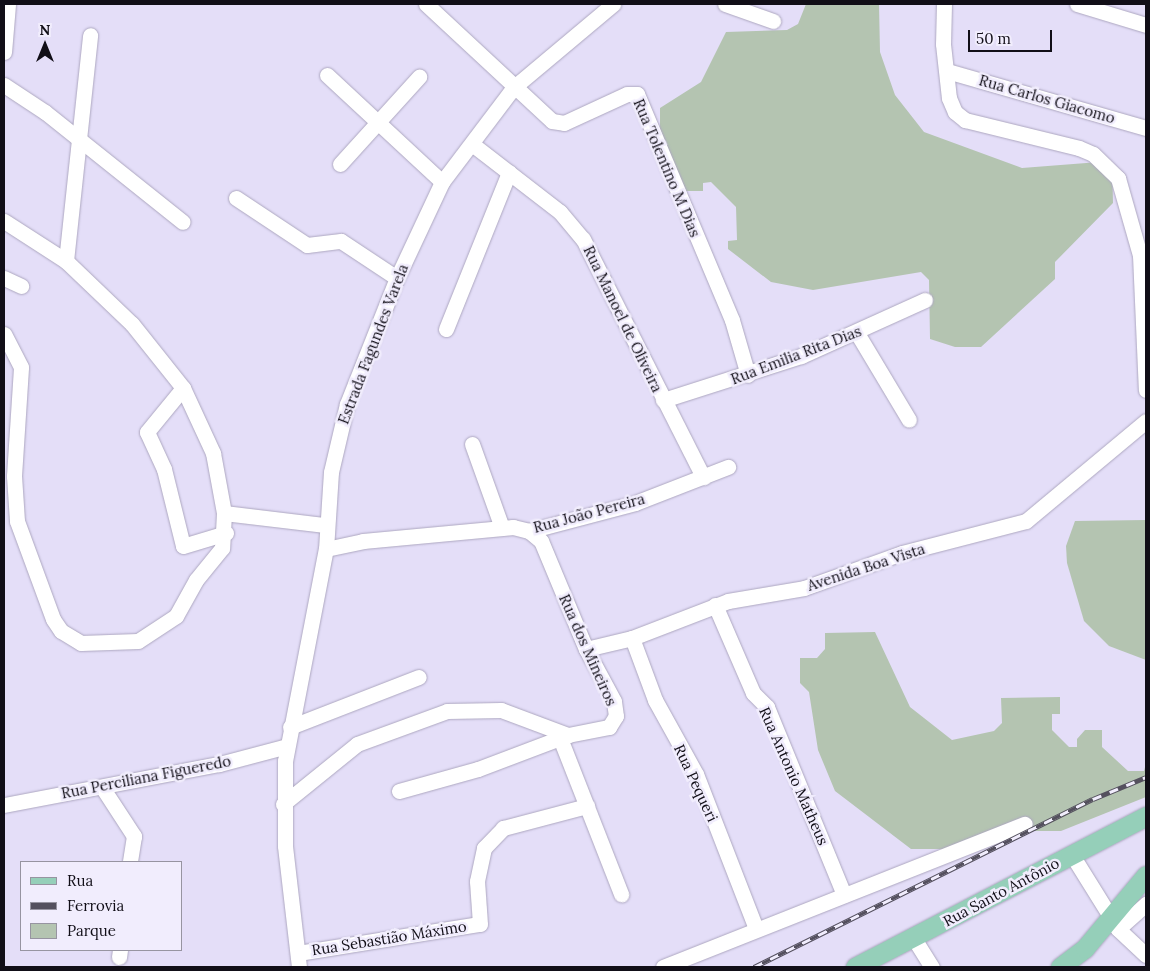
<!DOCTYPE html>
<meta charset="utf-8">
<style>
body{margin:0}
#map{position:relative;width:1150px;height:971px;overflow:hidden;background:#e4def8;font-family:Lora,serif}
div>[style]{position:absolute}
.green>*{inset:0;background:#b4c4b1}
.roads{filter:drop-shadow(0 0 1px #ada7c0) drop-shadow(0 0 1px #ada7c0)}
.minor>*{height:15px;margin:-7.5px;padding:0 7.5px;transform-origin:7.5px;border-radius:7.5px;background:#fff}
.major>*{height:19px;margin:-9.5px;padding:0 9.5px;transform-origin:9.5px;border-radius:9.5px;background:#95cfb9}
.rail>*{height:5px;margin-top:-2.5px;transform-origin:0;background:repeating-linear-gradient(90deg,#f1edfd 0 9px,#54505e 0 18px);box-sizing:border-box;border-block:1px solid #54505e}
span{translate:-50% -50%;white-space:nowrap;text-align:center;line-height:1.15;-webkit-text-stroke:5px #f1edfd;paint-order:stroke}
.street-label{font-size:15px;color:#110e17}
.frame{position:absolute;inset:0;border:5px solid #110e17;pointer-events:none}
.legend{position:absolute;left:20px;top:861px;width:162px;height:90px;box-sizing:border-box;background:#f1edfd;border:1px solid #9794a1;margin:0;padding:6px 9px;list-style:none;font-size:15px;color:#110e17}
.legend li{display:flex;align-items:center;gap:10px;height:25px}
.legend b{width:25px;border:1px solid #9794a1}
.north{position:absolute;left:20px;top:20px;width:50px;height:50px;-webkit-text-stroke:4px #f1edfd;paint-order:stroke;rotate:0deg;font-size:14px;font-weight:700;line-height:20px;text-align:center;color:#110e17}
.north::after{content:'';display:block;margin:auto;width:18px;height:22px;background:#110e17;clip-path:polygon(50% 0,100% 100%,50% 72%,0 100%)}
.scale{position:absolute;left:968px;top:30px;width:84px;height:22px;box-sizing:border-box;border:2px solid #110e17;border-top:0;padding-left:6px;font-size:15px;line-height:18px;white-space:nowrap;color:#110e17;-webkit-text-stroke:4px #f1edfd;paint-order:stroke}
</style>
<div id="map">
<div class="green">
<i style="clip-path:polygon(806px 4px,879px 4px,880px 52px,895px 95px,924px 132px,1022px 168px,1112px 161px,1113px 203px,1055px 262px,1055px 279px,981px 347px,955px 347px,930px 339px,929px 280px,921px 272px,813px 290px,771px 282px,728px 249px,728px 241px,737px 240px,736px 207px,711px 182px,703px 183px,703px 191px,677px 191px,660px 133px,660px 108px,701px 82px,726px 32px,787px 30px,798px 24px)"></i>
<i style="clip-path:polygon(1146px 520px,1146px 660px,1109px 646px,1084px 621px,1067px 563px,1066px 546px,1075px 521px)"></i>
<i style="clip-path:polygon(875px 632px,910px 707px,952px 740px,994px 731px,1002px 723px,1001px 698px,1060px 697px,1060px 714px,1052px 714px,1052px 730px,1069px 747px,1077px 747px,1077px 739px,1085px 730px,1102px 730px,1102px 747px,1128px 771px,1144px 771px,1146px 763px,1146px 797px,1061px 831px,995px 831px,953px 849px,911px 849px,835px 791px,818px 750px,809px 692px,800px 683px,800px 658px,817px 658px,825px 649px,825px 633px)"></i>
</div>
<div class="roads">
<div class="minor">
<i style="left:426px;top:4px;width:172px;rotate:42.9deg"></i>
<i style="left:552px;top:121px;width:12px;rotate:9deg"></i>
<i style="left:564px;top:123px;width:69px;rotate:-24.7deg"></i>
<i style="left:627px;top:94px;width:10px"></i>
<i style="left:637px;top:94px;width:245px;rotate:67.2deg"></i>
<i style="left:732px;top:320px;width:57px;rotate:73.8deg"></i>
<i style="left:725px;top:4px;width:51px;rotate:19.5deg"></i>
<i style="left:944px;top:4px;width:40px;rotate:91.4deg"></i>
<i style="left:943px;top:44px;width:54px;rotate:83.7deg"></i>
<i style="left:949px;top:98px;width:15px;rotate:67deg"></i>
<i style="left:955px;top:112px;width:13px;rotate:39deg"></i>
<i style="left:965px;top:120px;width:117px;rotate:13.8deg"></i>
<i style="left:1079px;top:148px;width:15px;rotate:23deg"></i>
<i style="left:1093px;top:154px;width:35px;rotate:44deg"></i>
<i style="left:1118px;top:178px;width:80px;rotate:74.1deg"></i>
<i style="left:1140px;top:255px;width:135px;rotate:87.5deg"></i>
<i style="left:1077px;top:4px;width:72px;rotate:16.9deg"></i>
<i style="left:4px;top:52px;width:48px;rotate:-85.2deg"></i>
<i style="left:947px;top:71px;width:207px;rotate:16deg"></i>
<i style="left:327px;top:75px;width:157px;rotate:42.9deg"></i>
<i style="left:4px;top:85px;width:49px;rotate:33.4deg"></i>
<i style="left:45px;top:112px;width:176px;rotate:38.6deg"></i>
<i style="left:472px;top:144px;width:111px;rotate:37.7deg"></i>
<i style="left:560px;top:212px;width:35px;rotate:50deg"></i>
<i style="left:583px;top:239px;width:267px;rotate:63.2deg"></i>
<i style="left:340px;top:164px;width:118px;rotate:-47.8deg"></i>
<i style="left:236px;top:198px;width:85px;rotate:33.5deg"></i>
<i style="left:307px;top:245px;width:34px;rotate:-7deg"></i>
<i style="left:341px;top:241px;width:67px;rotate:33.5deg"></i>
<i style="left:4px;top:221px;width:74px;rotate:32.8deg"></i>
<i style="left:66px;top:261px;width:91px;rotate:43.7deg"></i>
<i style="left:132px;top:324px;width:82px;rotate:51.4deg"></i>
<i style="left:183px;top:388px;width:72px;rotate:65.2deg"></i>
<i style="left:213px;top:453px;width:61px;rotate:79.6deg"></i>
<i style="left:224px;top:513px;width:35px;rotate:93deg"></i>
<i style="left:222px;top:548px;width:41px;rotate:129.1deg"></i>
<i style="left:196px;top:580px;width:41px;rotate:119.1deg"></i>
<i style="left:176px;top:616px;width:45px;rotate:146.7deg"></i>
<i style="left:138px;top:641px;width:57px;rotate:178deg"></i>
<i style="left:81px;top:643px;width:23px;rotate:-149deg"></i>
<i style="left:61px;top:631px;width:14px;rotate:-124deg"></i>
<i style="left:53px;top:619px;width:104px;rotate:-110.2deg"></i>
<i style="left:17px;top:521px;width:45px;rotate:-93.8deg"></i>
<i style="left:14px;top:476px;width:109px;rotate:-86.3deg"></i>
<i style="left:21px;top:367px;width:37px;rotate:-117deg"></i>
<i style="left:66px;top:261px;width:227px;rotate:-83.9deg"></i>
<i style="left:4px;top:278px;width:19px;rotate:25deg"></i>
<i style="left:446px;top:329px;width:169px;rotate:-68.1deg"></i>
<i style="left:857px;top:333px;width:101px;rotate:59.1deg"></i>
<i style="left:183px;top:388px;width:57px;rotate:129.3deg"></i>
<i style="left:147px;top:432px;width:41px;rotate:65.3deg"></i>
<i style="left:164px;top:469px;width:79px;rotate:76.1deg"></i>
<i style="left:183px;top:546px;width:45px;rotate:-16.8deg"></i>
<i style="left:663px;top:400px;width:145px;rotate:-17.7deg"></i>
<i style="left:801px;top:356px;width:136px;rotate:-24.3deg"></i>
<i style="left:472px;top:444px;width:89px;rotate:70.3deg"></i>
<i style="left:224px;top:513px;width:102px;rotate:6.8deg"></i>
<i style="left:326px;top:549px;width:38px;rotate:-12deg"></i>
<i style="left:363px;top:541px;width:151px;rotate:-5.3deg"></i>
<i style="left:513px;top:527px;width:16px;rotate:14deg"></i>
<i style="left:529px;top:531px;width:110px;rotate:-14.8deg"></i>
<i style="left:635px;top:503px;width:100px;rotate:-21.2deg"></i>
<i style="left:715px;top:605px;width:96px;rotate:66.6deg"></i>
<i style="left:753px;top:693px;width:20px;rotate:45deg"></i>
<i style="left:767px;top:707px;width:203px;rotate:67.7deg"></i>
<i style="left:632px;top:638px;width:66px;rotate:69.6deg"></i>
<i style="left:655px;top:700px;width:85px;rotate:61deg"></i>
<i style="left:696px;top:774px;width:166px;rotate:68.8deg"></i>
<i style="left:586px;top:649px;width:47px;rotate:-13.4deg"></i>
<i style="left:632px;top:638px;width:103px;rotate:-21.1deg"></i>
<i style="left:728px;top:601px;width:77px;rotate:-9.7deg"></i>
<i style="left:804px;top:588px;width:104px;rotate:-19.7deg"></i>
<i style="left:902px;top:553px;width:128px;rotate:-14.5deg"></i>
<i style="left:1026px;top:521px;width:156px;rotate:-39.8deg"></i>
<i style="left:290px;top:727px;width:138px;rotate:-21.2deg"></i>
<i style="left:560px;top:738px;width:168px;rotate:68.6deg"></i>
<i style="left:102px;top:787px;width:59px;rotate:56.9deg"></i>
<i style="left:134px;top:836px;width:26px;rotate:99deg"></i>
<i style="left:399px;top:791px;width:82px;rotate:-15.6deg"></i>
<i style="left:478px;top:769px;width:96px;rotate:-20.7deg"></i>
<i style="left:568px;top:735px;width:42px;rotate:-11deg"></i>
<i style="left:609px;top:727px;width:13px;rotate:-58deg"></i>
<i style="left:616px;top:716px;width:15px;rotate:-98deg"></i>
<i style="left:614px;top:701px;width:59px;rotate:-118.3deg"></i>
<i style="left:586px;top:649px;width:117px;rotate:-112.6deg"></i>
<i style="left:541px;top:541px;width:16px;rotate:-140deg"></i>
<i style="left:283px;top:804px;width:95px;rotate:-39deg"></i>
<i style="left:357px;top:744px;width:96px;rotate:-20.1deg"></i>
<i style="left:447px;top:711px;width:54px;rotate:-1.1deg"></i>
<i style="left:501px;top:710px;width:72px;rotate:20.5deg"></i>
<i style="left:4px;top:805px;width:219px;rotate:-10.8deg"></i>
<i style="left:219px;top:764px;width:70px;rotate:-14.8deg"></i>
<i style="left:1072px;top:855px;width:87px;rotate:58.1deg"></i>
<i style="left:1118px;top:929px;width:38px;rotate:43deg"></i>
<i style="left:1118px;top:929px;width:38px;rotate:-42deg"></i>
<i style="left:913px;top:937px;width:36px;rotate:58deg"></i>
<i style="left:298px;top:953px;width:184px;rotate:-9.1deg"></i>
<i style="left:480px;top:924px;width:43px;rotate:-94deg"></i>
<i style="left:477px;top:881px;width:34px;rotate:-78deg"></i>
<i style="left:484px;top:848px;width:28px;rotate:-46deg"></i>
<i style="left:503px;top:828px;width:87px;rotate:-14.7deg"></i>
<i style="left:119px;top:957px;width:7px;rotate:-82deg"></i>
<i style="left:299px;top:967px;width:122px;rotate:-96.6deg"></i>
<i style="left:285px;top:846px;width:85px;rotate:-90deg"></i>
<i style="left:285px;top:761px;width:216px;rotate:-79.1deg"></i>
<i style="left:326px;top:549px;width:77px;rotate:-86.3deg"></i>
<i style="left:331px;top:472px;width:70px;rotate:-76.8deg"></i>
<i style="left:347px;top:404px;width:136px;rotate:-68.4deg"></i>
<i style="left:397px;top:278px;width:106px;rotate:-64.9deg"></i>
<i style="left:442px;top:182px;width:118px;rotate:-52.9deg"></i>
<i style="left:513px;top:88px;width:131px;rotate:-40deg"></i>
<i style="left:663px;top:967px;width:389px;rotate:-21.6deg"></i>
</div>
<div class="major">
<i style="left:855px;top:967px;width:328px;rotate:-27.4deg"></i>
<i style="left:1060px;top:967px;width:31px;rotate:-37deg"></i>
<i style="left:1085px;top:948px;width:95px;rotate:-50.1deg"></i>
</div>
</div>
<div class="rail">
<i style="left:754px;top:967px;width:378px;rotate:-26.4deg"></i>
<i style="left:1093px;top:799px;width:57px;rotate:-22.5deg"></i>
</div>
<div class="street-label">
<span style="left:1047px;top:99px;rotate:16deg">Rua Carlos Giacomo</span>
<span style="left:667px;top:168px;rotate:67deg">Rua Tolentino M Dias</span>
<span style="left:623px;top:319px;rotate:64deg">Rua Manoel de Oliveira</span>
<span style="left:373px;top:344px;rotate:-69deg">Estrada Fagundes Varela</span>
<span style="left:796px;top:355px;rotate:-21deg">Rua Emilia Rita Dias</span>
<span style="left:589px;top:513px;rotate:-15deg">Rua João Pereira</span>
<span style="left:866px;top:567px;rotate:-18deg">Avenida Boa Vista</span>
<span style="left:588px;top:650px;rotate:66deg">Rua dos Mineiros</span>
<span style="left:794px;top:776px;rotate:66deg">Rua Antonio Matheus</span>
<span style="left:146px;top:777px;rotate:-11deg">Rua Perciliana Figueredo</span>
<span style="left:696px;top:783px;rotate:65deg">Rua Pequeri</span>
<span style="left:1001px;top:892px;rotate:-28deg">Rua Santo Antônio</span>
<span style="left:389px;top:938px;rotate:-9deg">Rua Sebastião Máximo</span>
</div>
<div class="frame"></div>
<ul class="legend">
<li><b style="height:6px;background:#95cfb9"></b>Rua</li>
<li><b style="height:6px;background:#54505e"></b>Ferrovia</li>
<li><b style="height:14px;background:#b4c4b1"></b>Parque</li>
</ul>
<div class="north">N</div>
<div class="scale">50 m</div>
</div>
